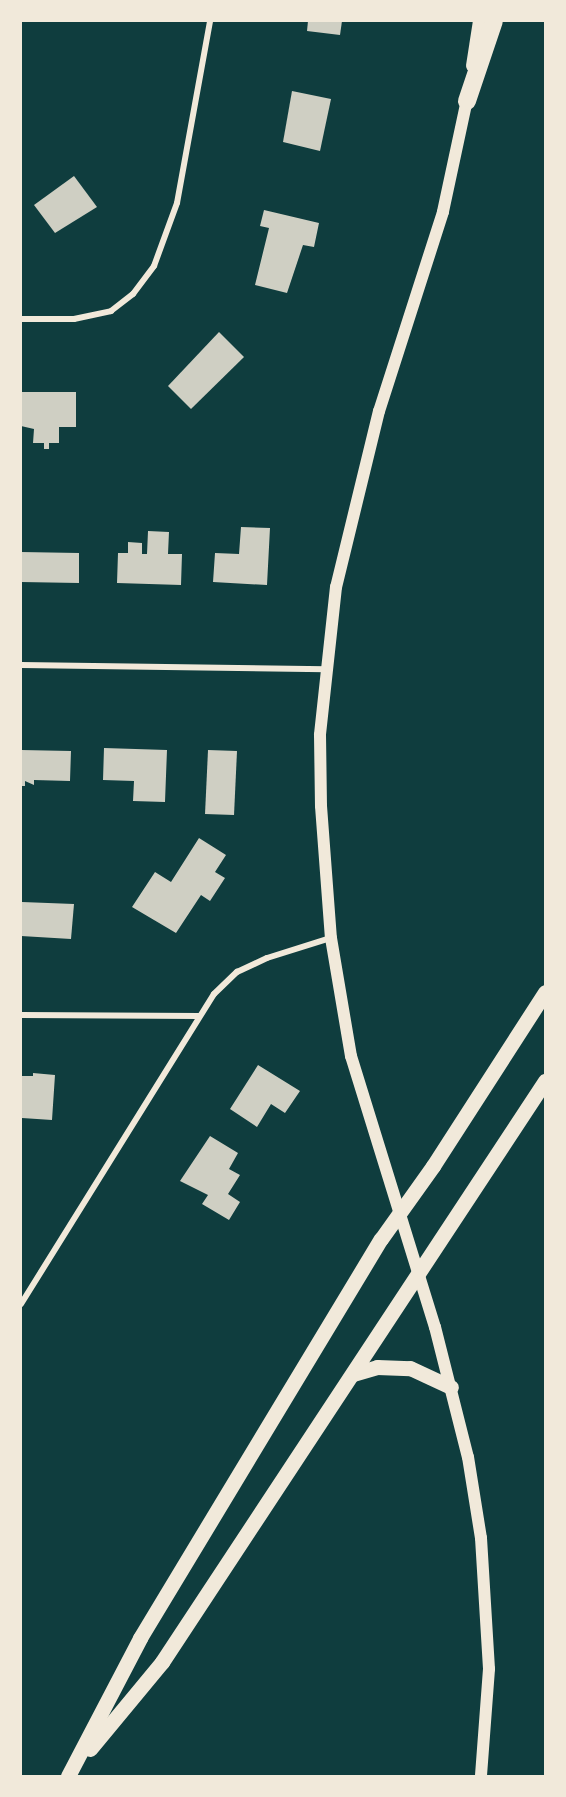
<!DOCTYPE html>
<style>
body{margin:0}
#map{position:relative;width:566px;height:1797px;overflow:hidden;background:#0f3d3e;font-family:"PT Sans Narrow",sans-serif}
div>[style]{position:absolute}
.building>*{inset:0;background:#cfcfc3}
.minor>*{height:6px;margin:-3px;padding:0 3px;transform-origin:3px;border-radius:3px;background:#f1e9da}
.secondary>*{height:12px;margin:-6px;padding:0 6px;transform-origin:6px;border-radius:6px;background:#f1e9da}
.primary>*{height:15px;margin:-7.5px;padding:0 7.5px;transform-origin:7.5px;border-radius:7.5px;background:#f1e9da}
.motorway>*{height:18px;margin:-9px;padding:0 9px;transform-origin:9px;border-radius:9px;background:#f1e9da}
span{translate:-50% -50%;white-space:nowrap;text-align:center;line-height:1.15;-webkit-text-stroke:6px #f1e9da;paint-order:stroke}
.frame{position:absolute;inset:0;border:22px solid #f1e9da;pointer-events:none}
</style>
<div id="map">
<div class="building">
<i style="clip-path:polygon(308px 21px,342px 21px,340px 35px,307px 31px)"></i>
<i style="clip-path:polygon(292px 91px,331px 99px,320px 151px,283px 142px)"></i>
<i style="clip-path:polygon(74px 176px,97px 207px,55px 233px,34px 205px)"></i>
<i style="clip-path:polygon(264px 210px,319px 223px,314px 247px,303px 245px,287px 293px,255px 285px,269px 228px,260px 226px)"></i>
<i style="clip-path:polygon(219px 332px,244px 357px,191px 409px,168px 386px)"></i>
<i style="clip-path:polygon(21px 392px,76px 392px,76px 427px,59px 427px,59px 443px,49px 443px,49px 449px,44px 449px,44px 443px,33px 443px,34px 429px,21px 426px)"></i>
<i style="clip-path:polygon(241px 527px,270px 528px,267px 585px,213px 582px,215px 553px,239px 554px)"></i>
<i style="clip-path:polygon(148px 531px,169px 532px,168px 554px,182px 554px,181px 585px,117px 583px,118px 553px,128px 553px,128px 542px,142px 543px,142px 554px,147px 554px)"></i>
<i style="clip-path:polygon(21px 552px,79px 553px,79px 583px,21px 582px)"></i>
<i style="clip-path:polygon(104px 748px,167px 750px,165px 802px,133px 801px,134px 781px,103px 780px)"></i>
<i style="clip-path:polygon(21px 750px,71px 751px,70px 781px,34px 780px,34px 785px,25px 781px,25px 786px,21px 786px)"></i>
<i style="clip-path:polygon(208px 750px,237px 751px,234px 815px,205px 814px)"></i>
<i style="clip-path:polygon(199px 838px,226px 855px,215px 872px,225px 878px,210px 901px,201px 895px,176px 933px,132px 907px,155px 872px,171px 882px)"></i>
<i style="clip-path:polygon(22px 902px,74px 904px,71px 939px,21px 936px)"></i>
<i style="clip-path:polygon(258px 1065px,300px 1091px,285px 1113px,271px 1104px,257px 1127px,230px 1109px)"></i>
<i style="clip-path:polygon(33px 1073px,55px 1075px,52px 1120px,22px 1118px,21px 1076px,33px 1076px)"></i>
<i style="clip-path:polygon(210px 1136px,238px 1153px,229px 1169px,240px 1175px,228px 1194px,240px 1202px,229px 1220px,202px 1204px,208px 1195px,180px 1181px)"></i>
</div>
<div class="minor">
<i style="left:21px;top:319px;width:53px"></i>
<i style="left:74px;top:319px;width:38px;rotate:-12deg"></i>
<i style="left:111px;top:311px;width:28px;rotate:-38deg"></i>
<i style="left:133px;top:294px;width:35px;rotate:-53deg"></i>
<i style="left:154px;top:266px;width:67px;rotate:-69.9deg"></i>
<i style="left:177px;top:203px;width:185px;rotate:-79.7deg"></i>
<i style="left:21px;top:665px;width:305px;rotate:0.8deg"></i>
<i style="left:21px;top:1015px;width:178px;rotate:0.3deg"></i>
<i style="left:21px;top:1304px;width:365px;rotate:-58.1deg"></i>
<i style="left:214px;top:994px;width:32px;rotate:-44deg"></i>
<i style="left:237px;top:972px;width:33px;rotate:-25deg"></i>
<i style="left:267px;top:958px;width:67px;rotate:-17.4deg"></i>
</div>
<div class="secondary">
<i style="left:472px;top:66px;width:46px;rotate:-81.2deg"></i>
<i style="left:468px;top:95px;width:120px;rotate:102.1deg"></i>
<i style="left:443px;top:212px;width:209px;rotate:107.8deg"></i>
<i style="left:379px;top:411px;width:181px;rotate:103.7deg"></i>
<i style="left:336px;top:587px;width:149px;rotate:96.2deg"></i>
<i style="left:320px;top:735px;width:71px;rotate:89.2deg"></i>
<i style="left:321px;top:806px;width:132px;rotate:85.7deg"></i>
<i style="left:331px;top:938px;width:120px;rotate:80.4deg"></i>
<i style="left:351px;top:1056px;width:284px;rotate:72.8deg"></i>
<i style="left:435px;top:1327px;width:134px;rotate:75.8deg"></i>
<i style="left:468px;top:1457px;width:82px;rotate:80.9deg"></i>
<i style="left:481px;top:1538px;width:131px;rotate:86.5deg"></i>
<i style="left:489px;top:1669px;width:107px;rotate:94.3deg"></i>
</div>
<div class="primary">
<i style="left:353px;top:1374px;width:25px;rotate:-16deg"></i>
<i style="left:377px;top:1367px;width:33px;rotate:2deg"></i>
<i style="left:410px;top:1368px;width:45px;rotate:24.9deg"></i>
<i style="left:90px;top:1749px;width:113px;rotate:-50.4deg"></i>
<i style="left:162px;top:1662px;width:696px;rotate:-56.61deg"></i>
<i style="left:68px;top:1776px;width:156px;rotate:-62.4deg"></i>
<i style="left:140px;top:1638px;width:466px;rotate:-58.9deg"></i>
<i style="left:381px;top:1239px;width:90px;rotate:-54.5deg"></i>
<i style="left:433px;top:1166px;width:207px;rotate:-57.2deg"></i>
</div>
<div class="motorway">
<i style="left:467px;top:101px;width:84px;rotate:-71.4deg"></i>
</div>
<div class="frame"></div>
</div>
